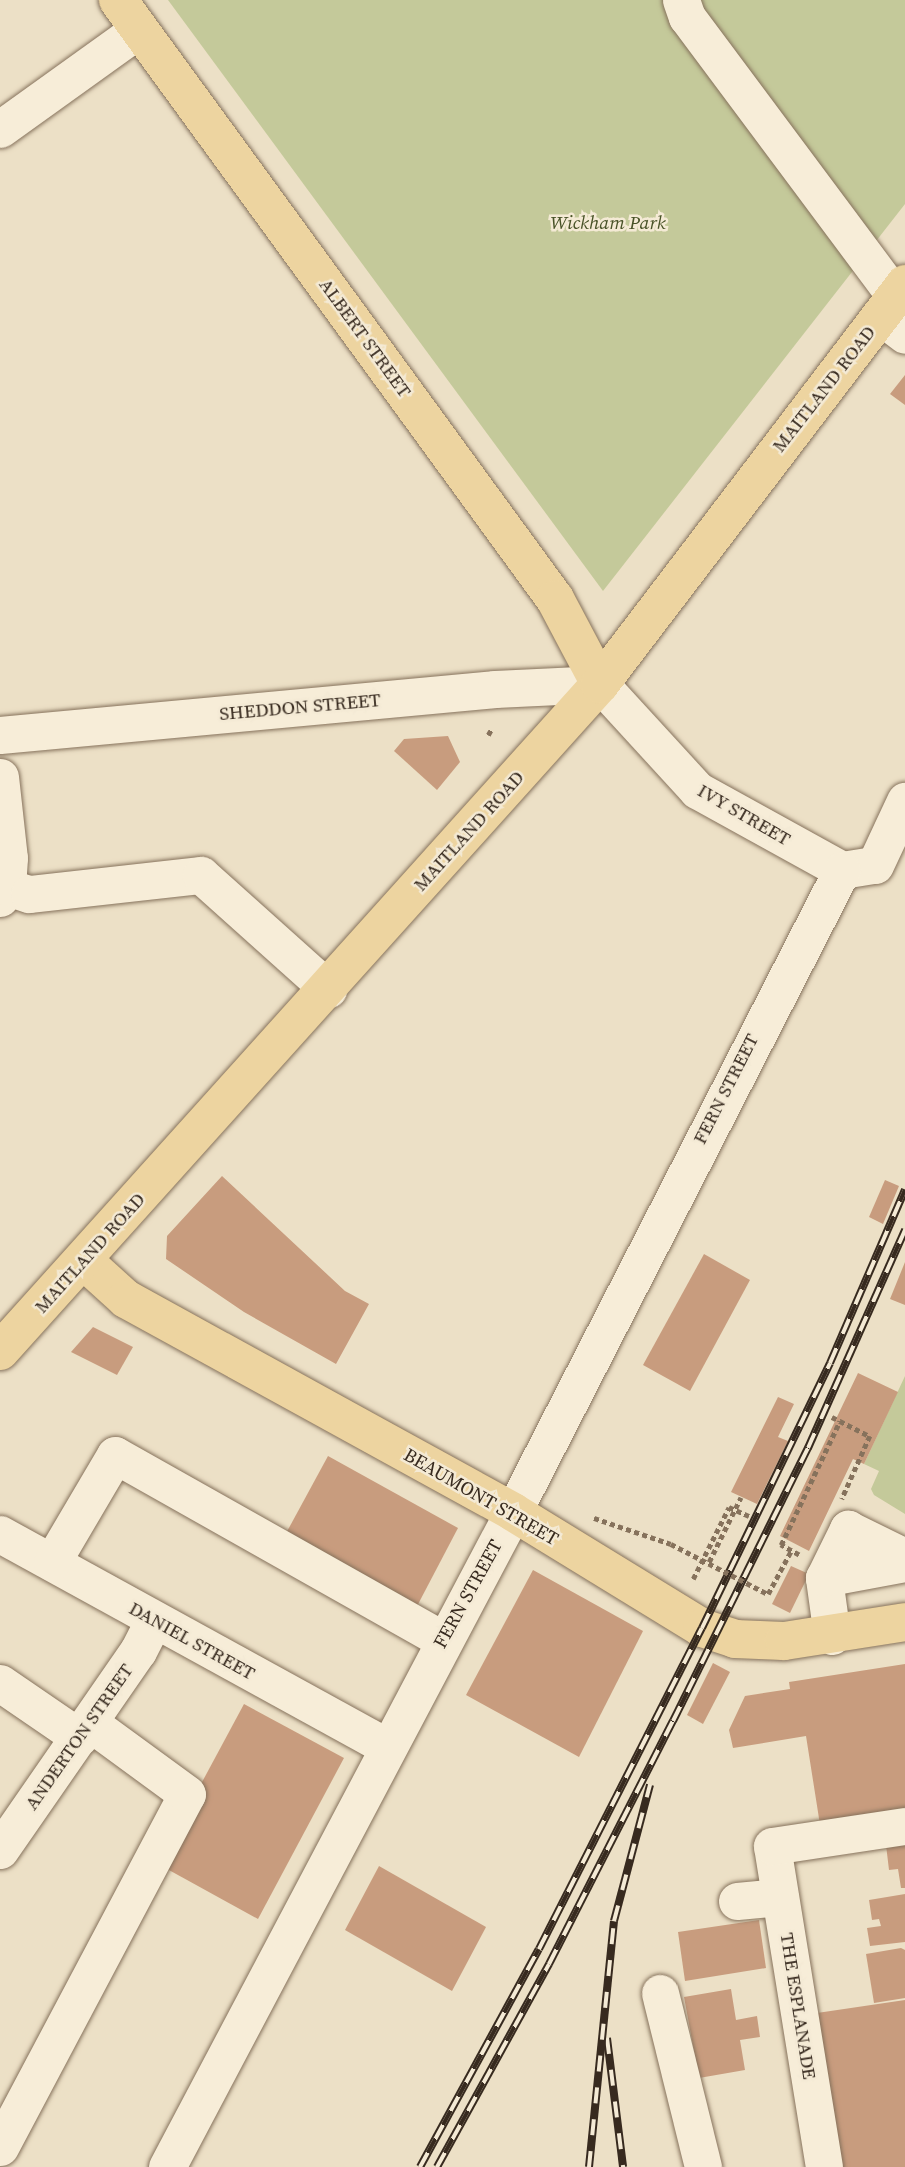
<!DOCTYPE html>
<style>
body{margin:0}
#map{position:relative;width:905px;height:2167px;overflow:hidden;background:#ece0c6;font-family:"Source Serif 4",serif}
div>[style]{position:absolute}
.green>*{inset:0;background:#c4c99a}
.building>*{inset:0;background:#c89c7e}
.path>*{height:4.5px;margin-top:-2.25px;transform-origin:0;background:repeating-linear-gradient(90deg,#86725c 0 5px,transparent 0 8.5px)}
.roads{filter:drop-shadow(0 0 2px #86725c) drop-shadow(0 0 2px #86725c)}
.minor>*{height:37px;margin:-18.5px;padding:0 18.5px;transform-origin:18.5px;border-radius:18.5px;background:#f7edd8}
.major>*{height:38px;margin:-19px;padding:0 19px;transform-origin:19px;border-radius:19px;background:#edd4a0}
.rail>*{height:8px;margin-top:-4px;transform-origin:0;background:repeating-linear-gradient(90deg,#f4ead5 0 16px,#372a1f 0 32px);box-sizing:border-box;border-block:2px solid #372a1f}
.path-bridge>*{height:4.5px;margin-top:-2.25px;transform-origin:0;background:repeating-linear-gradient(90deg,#86725c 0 5px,transparent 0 8.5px)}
span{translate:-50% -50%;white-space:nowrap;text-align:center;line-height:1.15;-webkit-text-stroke:5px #f4ead5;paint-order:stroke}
.park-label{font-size:19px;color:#485227;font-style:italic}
.street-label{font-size:19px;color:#372a1f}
</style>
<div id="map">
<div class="green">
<i style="clip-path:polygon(168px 0,905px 0,905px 204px,603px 591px)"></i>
<i style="clip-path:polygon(905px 1376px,905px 1514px,874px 1495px,871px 1489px,879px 1471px,864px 1464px)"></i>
</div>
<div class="building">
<i style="clip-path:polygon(905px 375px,905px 405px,890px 394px)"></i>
<i style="clip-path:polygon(448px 736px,460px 762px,437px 790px,394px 751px,404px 739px)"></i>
<i style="clip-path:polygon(222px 1176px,345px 1291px,369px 1304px,336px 1364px,244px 1312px,166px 1259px,167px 1236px)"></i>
<i style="clip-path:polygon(885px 1180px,899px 1186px,883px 1224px,869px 1217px)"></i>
<i style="clip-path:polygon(704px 1254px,750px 1280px,690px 1391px,643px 1365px)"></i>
<i style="clip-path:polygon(905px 1262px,905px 1305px,890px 1299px)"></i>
<i style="clip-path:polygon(93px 1327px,133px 1347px,117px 1375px,71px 1352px)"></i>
<i style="clip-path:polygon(858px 1373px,898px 1392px,864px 1464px,853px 1459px,809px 1551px,780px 1536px)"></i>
<i style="clip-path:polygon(778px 1397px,794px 1404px,778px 1437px,788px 1441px,757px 1504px,731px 1492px)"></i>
<i style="clip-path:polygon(328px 1456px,458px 1528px,415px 1610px,284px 1537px)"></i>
<i style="clip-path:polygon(791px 1566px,809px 1574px,790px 1613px,772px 1604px)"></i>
<i style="clip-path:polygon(533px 1570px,643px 1631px,579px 1757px,466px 1695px)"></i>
<i style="clip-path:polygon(713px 1663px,730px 1672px,703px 1724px,687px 1715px)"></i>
<i style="clip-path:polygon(905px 1664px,905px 1809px,821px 1831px,806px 1736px,733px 1748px,729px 1730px,745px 1696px,790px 1689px,789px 1682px)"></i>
<i style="clip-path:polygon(244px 1704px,344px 1758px,258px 1919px,158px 1864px)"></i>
<i style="clip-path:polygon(905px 1842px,905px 1888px,901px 1888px,898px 1869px,889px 1870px,886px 1845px)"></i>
<i style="clip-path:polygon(379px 1866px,486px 1927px,452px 1991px,345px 1930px)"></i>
<i style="clip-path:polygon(905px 1894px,905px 1942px,870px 1946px,867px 1928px,881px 1926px,879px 1919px,872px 1920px,869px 1900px)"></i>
<i style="clip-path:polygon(759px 1920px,766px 1968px,685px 1981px,678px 1932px)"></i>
<i style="clip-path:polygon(901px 1948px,905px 1950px,905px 1998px,874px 2003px,866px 1954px)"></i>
<i style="clip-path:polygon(731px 1989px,736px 2020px,757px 2016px,760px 2037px,740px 2040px,745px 2070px,699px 2078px,684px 1997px)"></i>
<i style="clip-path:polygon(905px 2000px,905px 2167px,841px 2167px,817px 2013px)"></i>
</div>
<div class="path">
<i style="left:488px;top:735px;width:8px;rotate:-60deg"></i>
<i style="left:832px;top:1417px;width:9px;rotate:27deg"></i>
<i style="left:594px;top:1518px;width:81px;rotate:18.7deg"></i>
<i style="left:799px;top:1555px;width:21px;rotate:-151deg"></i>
<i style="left:781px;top:1545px;width:137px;rotate:-64.6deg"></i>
<i style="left:840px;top:1421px;width:34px;rotate:27deg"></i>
<i style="left:870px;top:1436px;width:69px;rotate:114deg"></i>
<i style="left:709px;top:1562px;width:72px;rotate:-63.8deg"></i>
<i style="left:693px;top:1579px;width:80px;rotate:-63.4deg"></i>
<i style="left:729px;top:1507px;width:22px;rotate:24deg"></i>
<i style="left:768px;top:1594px;width:49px;rotate:-61.9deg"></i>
</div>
<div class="roads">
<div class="minor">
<i style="left:681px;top:0;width:18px;rotate:71deg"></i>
<i style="left:687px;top:17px;width:348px;rotate:53.3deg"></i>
<i style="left:0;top:129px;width:171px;rotate:-35.7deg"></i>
<i style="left:880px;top:316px;width:31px;rotate:37deg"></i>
<i style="left:0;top:735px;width:497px;rotate:-5.3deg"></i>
<i style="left:495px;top:689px;width:105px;rotate:-2.7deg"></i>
<i style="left:600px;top:684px;width:144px;rotate:47.5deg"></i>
<i style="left:697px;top:790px;width:166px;rotate:28.9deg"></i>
<i style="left:0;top:777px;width:81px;rotate:83.7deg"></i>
<i style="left:9px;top:858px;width:29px;rotate:94deg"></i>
<i style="left:7px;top:887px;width:13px;rotate:122deg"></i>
<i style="left:842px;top:870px;width:33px;rotate:-9deg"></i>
<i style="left:875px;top:865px;width:71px;rotate:-64.9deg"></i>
<i style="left:7px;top:887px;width:23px;rotate:18deg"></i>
<i style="left:29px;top:894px;width:173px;rotate:-6.3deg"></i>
<i style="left:201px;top:875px;width:171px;rotate:41.9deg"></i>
<i style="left:0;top:1534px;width:440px;rotate:28.8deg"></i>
<i style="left:52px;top:1562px;width:124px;rotate:-59.5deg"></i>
<i style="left:115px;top:1455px;width:377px;rotate:29.4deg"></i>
<i style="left:824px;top:1578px;width:82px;rotate:-10.5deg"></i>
<i style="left:832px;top:1636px;width:59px;rotate:-97.9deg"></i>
<i style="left:824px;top:1578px;width:55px;rotate:-63.9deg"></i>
<i style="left:848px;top:1529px;width:64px;rotate:26.2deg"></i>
<i style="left:0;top:1683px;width:96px;rotate:34.4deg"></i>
<i style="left:0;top:1850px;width:242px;rotate:-55.3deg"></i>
<i style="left:138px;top:1651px;width:34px;rotate:-63deg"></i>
<i style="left:737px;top:1901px;width:43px;rotate:-5.3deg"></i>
<i style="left:660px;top:1993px;width:179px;rotate:76.1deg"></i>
<i style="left:0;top:2147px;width:399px;rotate:-62.1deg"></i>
<i style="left:187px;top:1794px;width:120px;rotate:-143.8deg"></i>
<i style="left:167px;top:2167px;width:741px;rotate:-62.16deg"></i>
<i style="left:513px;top:1512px;width:721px;rotate:-62.87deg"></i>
<i style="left:824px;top:2167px;width:325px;rotate:-99.2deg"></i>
<i style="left:772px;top:1846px;width:134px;rotate:-8.6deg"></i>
</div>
<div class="major">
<i style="left:118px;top:0;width:741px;rotate:53.89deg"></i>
<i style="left:555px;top:599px;width:96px;rotate:62.1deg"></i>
<i style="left:83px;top:1260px;width:58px;rotate:42.2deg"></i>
<i style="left:126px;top:1299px;width:442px;rotate:28.8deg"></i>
<i style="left:513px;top:1512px;width:222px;rotate:31.5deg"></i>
<i style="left:702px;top:1628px;width:35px;rotate:18deg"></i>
<i style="left:735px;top:1639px;width:49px;rotate:2.3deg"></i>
<i style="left:784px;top:1641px;width:122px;rotate:-8.9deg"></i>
<i style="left:0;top:1351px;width:897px;rotate:-48.03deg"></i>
<i style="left:600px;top:684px;width:503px;rotate:-52.67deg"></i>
</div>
</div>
<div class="rail">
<i style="left:607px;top:2038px;width:130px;rotate:82.9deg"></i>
<i style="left:420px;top:2167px;width:248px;rotate:-61.4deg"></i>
<i style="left:539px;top:1949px;width:360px;rotate:-63.1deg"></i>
<i style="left:702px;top:1628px;width:294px;rotate:-64.2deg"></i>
<i style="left:830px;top:1363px;width:189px;rotate:-66.6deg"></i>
<i style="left:437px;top:2167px;width:232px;rotate:-61.1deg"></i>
<i style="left:549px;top:1964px;width:273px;rotate:-63deg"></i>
<i style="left:673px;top:1721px;width:305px;rotate:-63.7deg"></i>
<i style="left:808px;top:1448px;width:239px;rotate:-66deg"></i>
<i style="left:589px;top:2167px;width:247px;rotate:-84.2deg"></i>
<i style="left:614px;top:1921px;width:141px;rotate:-75.2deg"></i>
</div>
<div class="path-bridge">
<i style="left:671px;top:1544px;width:109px;rotate:27.3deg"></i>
</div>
<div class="park-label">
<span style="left:608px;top:223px">Wickham Park</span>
</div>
<div class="street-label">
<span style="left:365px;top:338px;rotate:54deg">ALBERT STREET</span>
<span style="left:824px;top:389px;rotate:-52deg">MAITLAND ROAD</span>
<span style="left:300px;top:707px;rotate:-5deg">SHEDDON STREET</span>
<span style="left:744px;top:815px;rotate:30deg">IVY STREET</span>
<span style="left:469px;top:831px;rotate:-48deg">MAITLAND ROAD</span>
<span style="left:726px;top:1089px;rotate:-63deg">FERN STREET</span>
<span style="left:90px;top:1253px;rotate:-48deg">MAITLAND ROAD</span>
<span style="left:481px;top:1497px;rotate:30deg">BEAUMONT STREET</span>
<span style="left:468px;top:1594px;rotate:-61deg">FERN STREET</span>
<span style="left:192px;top:1641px;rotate:29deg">DANIEL STREET</span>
<span style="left:79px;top:1737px;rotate:-55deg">ANDERTON STREET</span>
<span style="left:798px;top:2006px;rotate:81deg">THE ESPLANADE</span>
</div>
</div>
